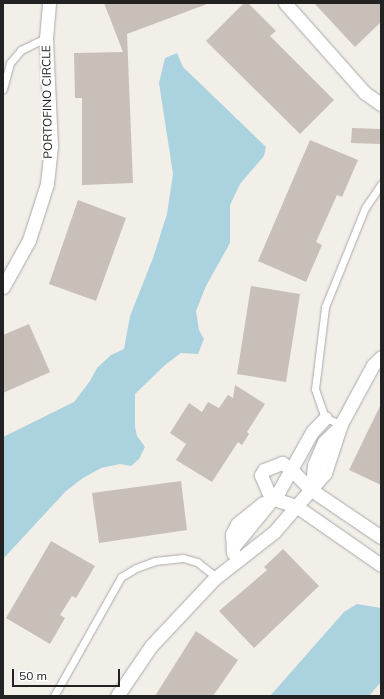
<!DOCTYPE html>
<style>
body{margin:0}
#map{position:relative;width:384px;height:699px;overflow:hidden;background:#f2efe9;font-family:Mulish,sans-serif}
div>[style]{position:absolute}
.water>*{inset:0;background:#aad3df}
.building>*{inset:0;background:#c7bfb8}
.roads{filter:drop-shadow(0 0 1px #a9a9a9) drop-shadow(0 0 1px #a9a9a9)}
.service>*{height:7px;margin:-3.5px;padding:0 3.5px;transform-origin:3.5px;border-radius:3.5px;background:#fff}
.minor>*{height:13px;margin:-6.5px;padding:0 6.5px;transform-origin:6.5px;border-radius:6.5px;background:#fff}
span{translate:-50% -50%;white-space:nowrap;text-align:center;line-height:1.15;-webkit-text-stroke:4px #fff;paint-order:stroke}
.street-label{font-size:12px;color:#222}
.frame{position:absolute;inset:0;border:4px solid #222;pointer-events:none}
.scale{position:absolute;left:12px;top:669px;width:108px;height:18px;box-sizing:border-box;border:2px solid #222;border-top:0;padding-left:5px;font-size:12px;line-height:14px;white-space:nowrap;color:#222;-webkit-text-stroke:3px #fff;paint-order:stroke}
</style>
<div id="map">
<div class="water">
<i style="clip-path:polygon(177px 53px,183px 67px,266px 147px,264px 156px,240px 184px,230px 205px,230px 243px,206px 286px,196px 311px,199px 330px,204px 339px,198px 354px,181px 353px,165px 365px,135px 394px,135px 427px,137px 436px,145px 447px,139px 459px,131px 466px,120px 464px,101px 468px,83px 478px,66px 491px,3px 559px,3px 437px,74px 402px,90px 381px,97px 368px,111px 355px,124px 349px,130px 316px,153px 258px,167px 214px,173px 174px,159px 83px,165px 58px)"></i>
<i style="clip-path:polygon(357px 604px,381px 608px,381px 682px,369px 696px,270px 696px,344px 612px)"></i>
</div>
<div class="building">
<i style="clip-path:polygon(104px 3px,207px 4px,127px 34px,133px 183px,82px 185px,82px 98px,75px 98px,74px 53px,123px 52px)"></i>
<i style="clip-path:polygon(244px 3px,248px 3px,276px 31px,270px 36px,334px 100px,300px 134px,206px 41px)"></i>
<i style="clip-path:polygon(314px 3px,381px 3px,381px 22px,355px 47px)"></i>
<i style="clip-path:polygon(352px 128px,381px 129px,381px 144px,351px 143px)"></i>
<i style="clip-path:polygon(310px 140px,358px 160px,342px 197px,337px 195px,316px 242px,322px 245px,306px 282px,258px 261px)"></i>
<i style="clip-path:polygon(78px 200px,126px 218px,96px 301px,49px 284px)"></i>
<i style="clip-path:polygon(251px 286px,300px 294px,286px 382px,237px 374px)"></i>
<i style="clip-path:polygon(29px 324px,50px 372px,3px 393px,3px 335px)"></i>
<i style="clip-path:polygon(235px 385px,265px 404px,247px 432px,249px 434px,242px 445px,238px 442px,212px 482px,176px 460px,186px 444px,170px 433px,189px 403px,202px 412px,208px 402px,219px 408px,228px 395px,233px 398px)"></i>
<i style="clip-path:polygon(381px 404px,381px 485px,349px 470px)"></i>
<i style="clip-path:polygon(181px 481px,187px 530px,99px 543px,92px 493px)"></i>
<i style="clip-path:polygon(51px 541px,95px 566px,76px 598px,72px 596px,60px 615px,65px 618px,50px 644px,6px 618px)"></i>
<i style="clip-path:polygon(283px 549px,319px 586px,254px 648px,219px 611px,267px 570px,264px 567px)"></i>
<i style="clip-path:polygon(196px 631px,238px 660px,213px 696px,155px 696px)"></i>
</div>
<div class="roads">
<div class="service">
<i style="left:3px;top:89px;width:27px;rotate:-75deg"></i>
<i style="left:10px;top:63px;width:17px;rotate:-50deg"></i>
<i style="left:21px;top:50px;width:28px;rotate:-26deg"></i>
<i style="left:341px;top:424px;width:17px;rotate:-159deg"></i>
<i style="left:325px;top:418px;width:31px;rotate:-109deg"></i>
<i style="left:315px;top:389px;width:83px;rotate:-83deg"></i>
<i style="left:325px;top:307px;width:107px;rotate:-68deg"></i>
<i style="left:365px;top:208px;width:29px;rotate:-56deg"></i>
<i style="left:54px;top:696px;width:137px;rotate:-60.6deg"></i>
<i style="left:121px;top:577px;width:17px;rotate:-31deg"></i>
<i style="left:136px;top:568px;width:20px;rotate:-20deg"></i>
<i style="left:155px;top:561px;width:28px;rotate:-6deg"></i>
<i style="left:183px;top:558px;width:15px;rotate:16deg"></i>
<i style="left:197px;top:562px;width:24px;rotate:38deg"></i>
</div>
<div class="minor">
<i style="left:285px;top:3px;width:120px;rotate:48.4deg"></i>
<i style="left:365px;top:93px;width:19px;rotate:35deg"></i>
<i style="left:3px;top:287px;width:54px;rotate:-61deg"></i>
<i style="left:29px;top:240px;width:59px;rotate:-72.2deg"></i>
<i style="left:47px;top:184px;width:38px;rotate:-84deg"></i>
<i style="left:51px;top:146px;width:108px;rotate:-92.7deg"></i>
<i style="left:46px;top:38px;width:35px;rotate:-85deg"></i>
<i style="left:312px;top:487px;width:22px;rotate:-85deg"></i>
<i style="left:314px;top:465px;width:25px;rotate:-67deg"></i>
<i style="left:324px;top:442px;width:17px;rotate:-45deg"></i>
<i style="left:381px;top:537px;width:86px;rotate:-145.9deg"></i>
<i style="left:310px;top:489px;width:28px;rotate:-134deg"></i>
<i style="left:291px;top:469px;width:11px;rotate:-146deg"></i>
<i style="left:282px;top:463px;width:19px;rotate:159deg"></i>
<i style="left:264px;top:470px;width:6px;rotate:121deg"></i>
<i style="left:261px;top:475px;width:25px;rotate:67deg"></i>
<i style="left:271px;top:498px;width:26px;rotate:18deg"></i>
<i style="left:296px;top:506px;width:103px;rotate:34.8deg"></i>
<i style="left:233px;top:547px;width:72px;rotate:-50.6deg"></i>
<i style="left:279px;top:491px;width:68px;rotate:-60.8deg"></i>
<i style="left:312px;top:432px;width:19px;rotate:-47deg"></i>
<i style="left:233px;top:553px;width:19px;rotate:-93deg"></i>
<i style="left:232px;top:534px;width:11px;rotate:-63deg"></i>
<i style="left:237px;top:524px;width:33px;rotate:-39deg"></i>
<i style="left:117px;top:696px;width:60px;rotate:-55.8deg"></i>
<i style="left:151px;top:646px;width:92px;rotate:-46.8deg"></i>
<i style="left:214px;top:579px;width:76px;rotate:-38.1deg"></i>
<i style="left:274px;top:532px;width:78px;rotate:-49.2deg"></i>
<i style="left:325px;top:473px;width:52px;rotate:-71.9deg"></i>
<i style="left:341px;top:424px;width:67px;rotate:-61.5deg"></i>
<i style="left:373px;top:365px;width:11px;rotate:-45deg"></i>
</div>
</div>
<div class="street-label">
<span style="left:47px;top:102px;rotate:-91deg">PORTOFINO CIRCLE</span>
</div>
<div class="frame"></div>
<div class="scale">50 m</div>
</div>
